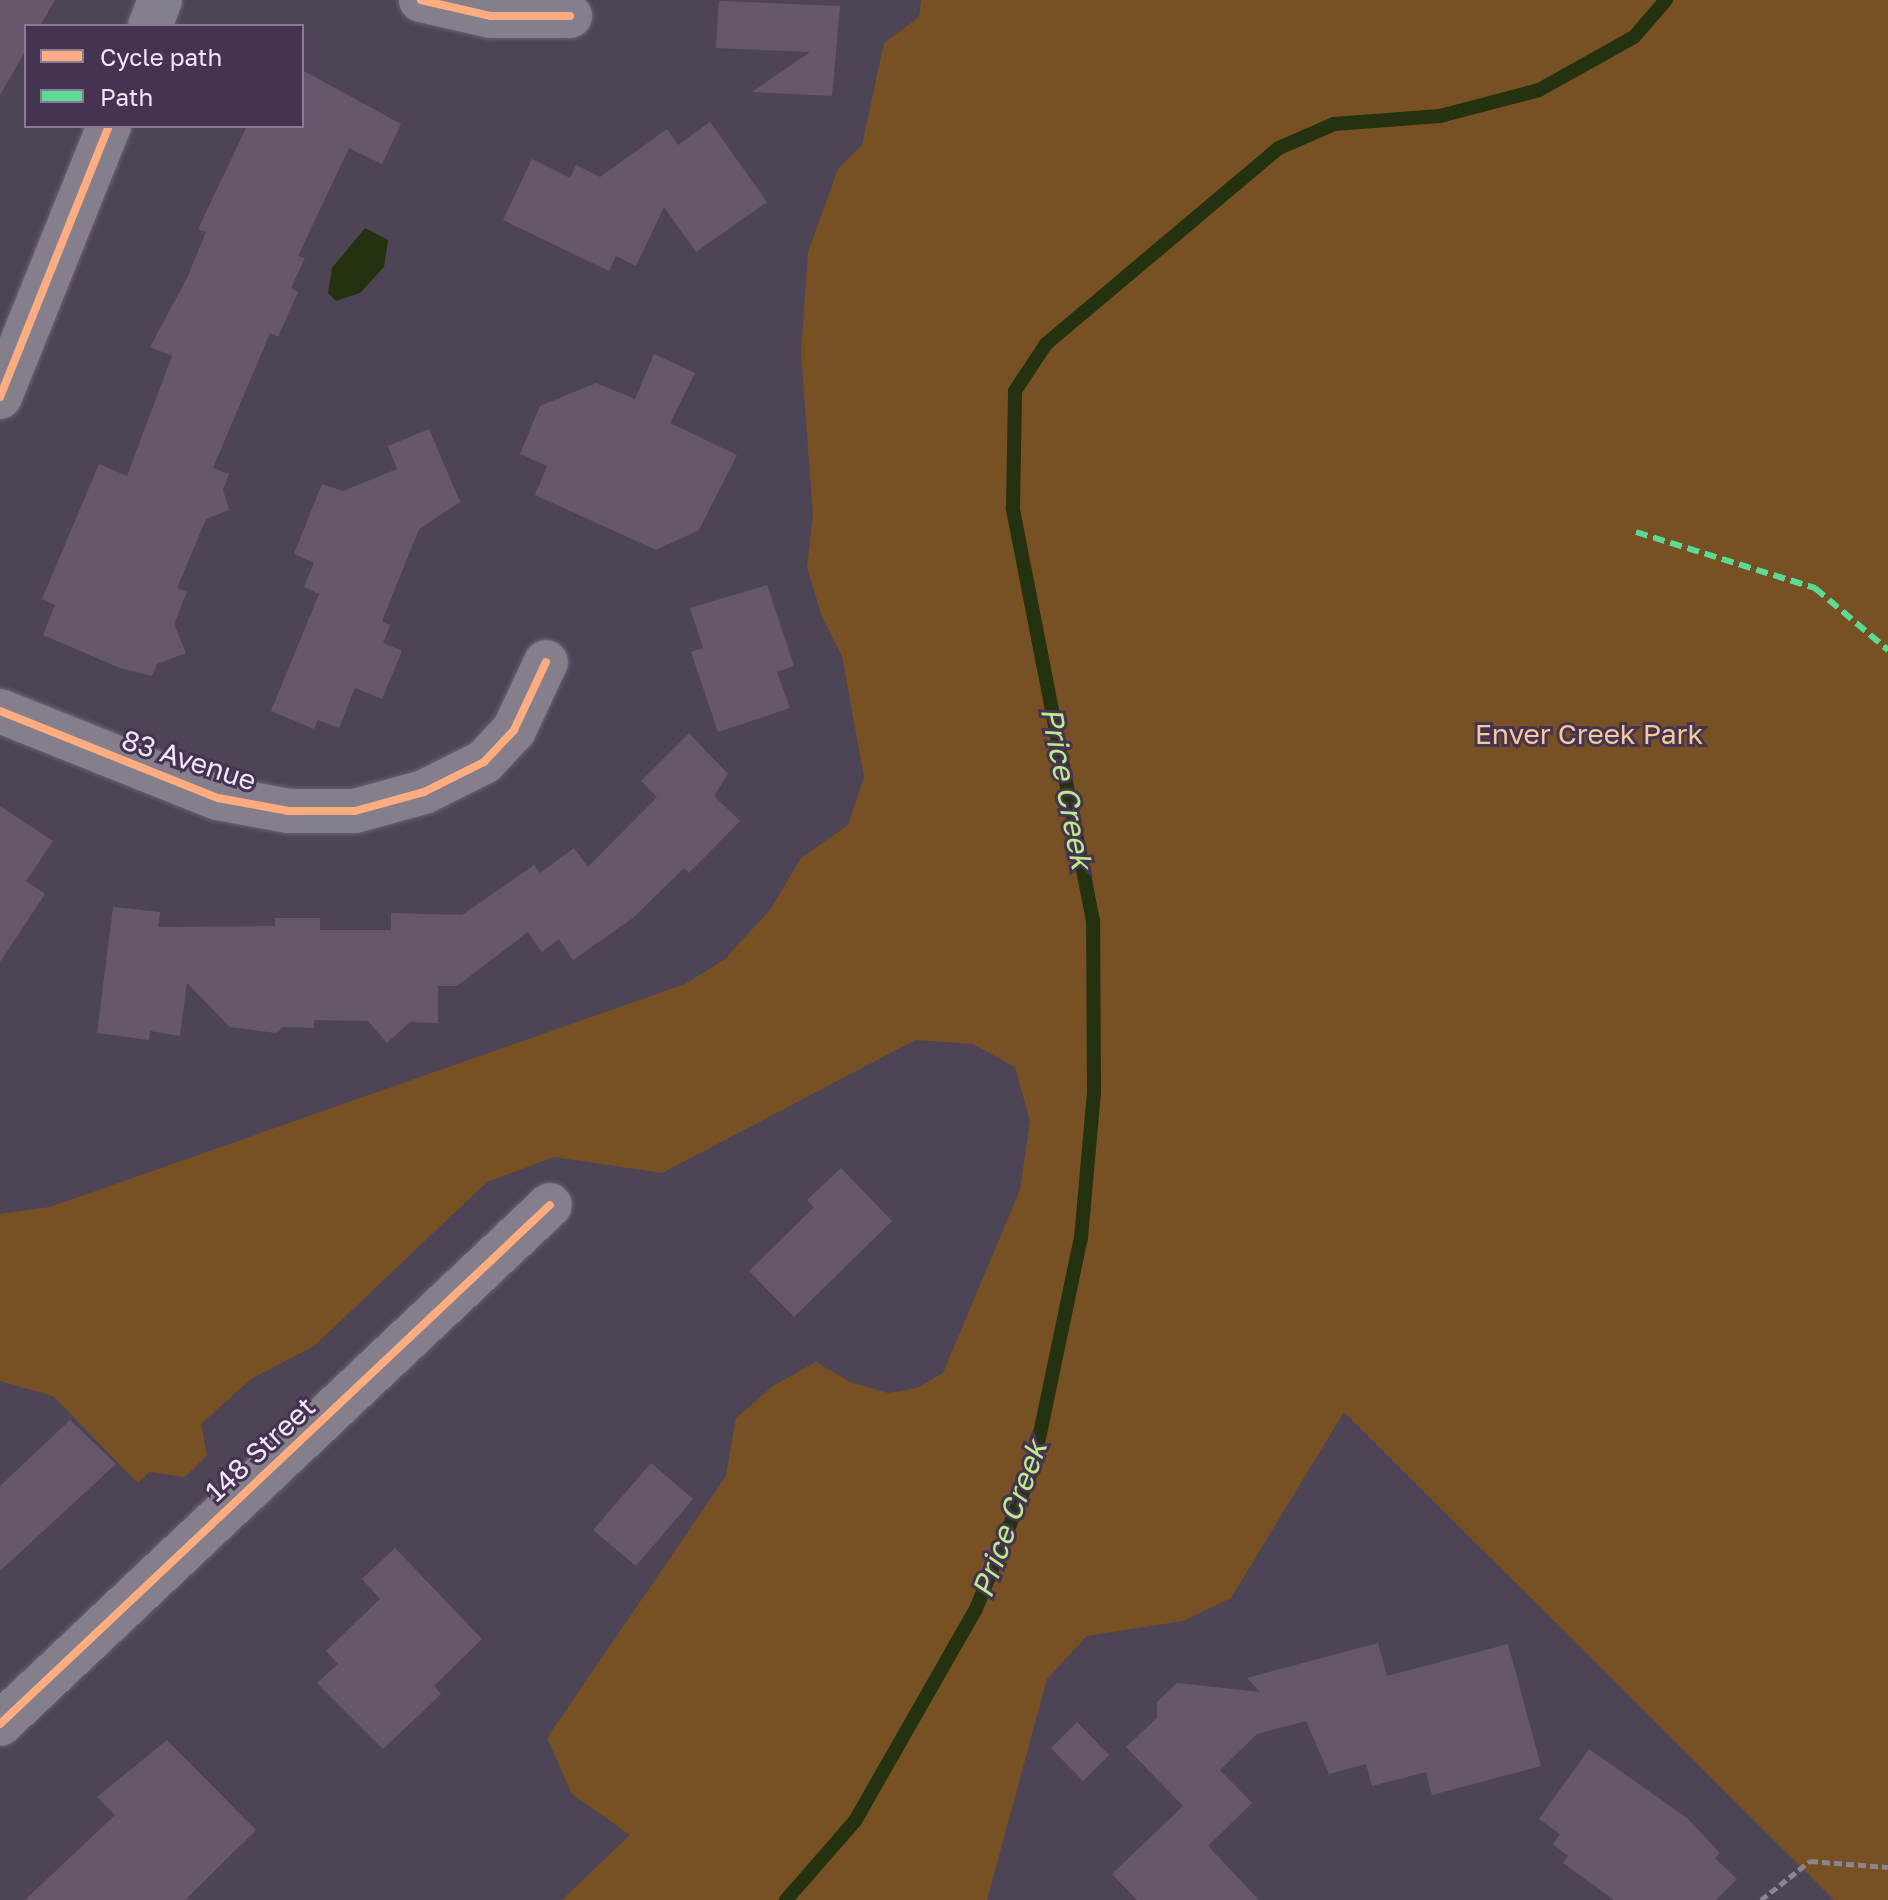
<!DOCTYPE html>
<style>
body{margin:0}
#map{position:relative;width:1888px;height:1900px;overflow:hidden;background:#4d4555;font-family:"Golos Text",sans-serif}
div>[style]{position:absolute}
.green>*{inset:0;background:#775123}
.water>*{inset:0;background:#243210}
.stream>*{height:14px;margin:-7px;padding:0 7px;transform-origin:7px;border-radius:7px;background:#243210}
.building>*{inset:0;background:#66586a}
.path>*{height:5px;margin-top:-2.5px;transform-origin:0;background:repeating-linear-gradient(90deg,#8a8590 0 8px,transparent 0 12px)}
.roads{filter:drop-shadow(0 0 2px #6a6270) drop-shadow(0 0 2px #6a6270)}
.street>*{height:44px;margin:-22px;padding:0 22px;transform-origin:22px;border-radius:22px;background:#857f8b}
.quiet>*{height:6px;margin-top:-3px;transform-origin:0;background:repeating-linear-gradient(90deg,#5adb95 0 12px,transparent 0 18px)}
.cycleway>*{height:8px;margin:-4px;padding:0 4px;transform-origin:4px;border-radius:4px;background:#ffac80}
span{translate:-50% -50%;white-space:nowrap;text-align:center;line-height:1.15;-webkit-text-stroke:6px #443351;paint-order:stroke}
.park-label{font-size:28px;color:#f6c998}
.street-label{font-size:28px;color:#f1e7fa}
.water-label{font-size:30px;color:#bdeb87;font-style:italic}
.legend{position:absolute;left:24px;top:24px;width:280px;height:104px;box-sizing:border-box;background:#443351;border:2px solid #897b95;margin:0;padding:10px 14px;list-style:none;font-size:24px;color:#f1e7fa}
.legend li{display:flex;align-items:center;gap:16px;height:40px}
.legend b{width:40px;border:2px solid #897b95}
</style>
<div id="map">
<div class="green">
<i style="clip-path:polygon(921px 0,1888px 0,1888px 1900px,1834px 1900px,1344px 1412px,1231px 1598px,1183px 1621px,1087px 1636px,1047px 1679px,987px 1900px,562px 1900px,630px 1835px,572px 1794px,547px 1738px,726px 1476px,736px 1418px,773px 1386px,816px 1362px,850px 1382px,888px 1393px,917px 1388px,943px 1373px,1020px 1190px,1030px 1121px,1015px 1067px,973px 1044px,915px 1040px,662px 1173px,554px 1157px,487px 1182px,314px 1346px,251px 1379px,201px 1424px,207px 1455px,185px 1477px,149px 1472px,138px 1483px,53px 1396px,0 1381px,0 1214px,50px 1207px,685px 984px,725px 959px,770px 910px,801px 858px,848px 825px,864px 777px,842px 656px,822px 617px,807px 567px,813px 515px,801px 352px,808px 252px,838px 169px,862px 145px,884px 43px,919px 17px)"></i>
</div>
<div class="water">
<i style="clip-path:polygon(365px 228px,388px 240px,384px 267px,360px 293px,336px 301px,328px 293px,332px 268px)"></i>
</div>
<div class="stream">
<i style="left:786px;top:1900px;width:105px;rotate:-48.9deg"></i>
<i style="left:855px;top:1821px;width:244px;rotate:-60.3deg"></i>
<i style="left:976px;top:1609px;width:153px;rotate:-68.1deg"></i>
<i style="left:1033px;top:1467px;width:234px;rotate:-78.2deg"></i>
<i style="left:1081px;top:1238px;width:147px;rotate:-84.9deg"></i>
<i style="left:1094px;top:1092px;width:171px;rotate:-90.3deg"></i>
<i style="left:1093px;top:921px;width:421px;rotate:-101deg"></i>
<i style="left:1013px;top:508px;width:117px;rotate:-89deg"></i>
<i style="left:1015px;top:391px;width:56px;rotate:-56.6deg"></i>
<i style="left:1046px;top:344px;width:304px;rotate:-40.1deg"></i>
<i style="left:1279px;top:148px;width:60px;rotate:-23.6deg"></i>
<i style="left:1334px;top:124px;width:106px;rotate:-4.3deg"></i>
<i style="left:1440px;top:116px;width:102px;rotate:-14.7deg"></i>
<i style="left:1539px;top:90px;width:109px;rotate:-29.2deg"></i>
<i style="left:1634px;top:37px;width:49px;rotate:-49.1deg"></i>
</div>
<div class="building">
<i style="clip-path:polygon(0 0,55px 0,40px 26px,26px 26px,26px 50px,0 95px)"></i>
<i style="clip-path:polygon(719px 1px,840px 6px,832px 96px,752px 92px,810px 52px,716px 48px)"></i>
<i style="clip-path:polygon(302px 70px,401px 124px,382px 164px,349px 148px,298px 256px,305px 258px,291px 288px,298px 292px,278px 337px,270px 333px,213px 468px,229px 474px,223px 490px,229px 510px,206px 519px,177px 588px,187px 592px,174px 624px,186px 653px,157px 664px,152px 676px,120px 668px,43px 635px,55px 605px,42px 599px,99px 464px,127px 476px,172px 356px,150px 347px,187px 278px,206px 232px,198px 229px,247px 126px,302px 126px)"></i>
<i style="clip-path:polygon(710px 122px,767px 202px,696px 252px,664px 207px,636px 266px,616px 256px,609px 271px,503px 220px,532px 159px,570px 178px,576px 165px,600px 177px,667px 129px,678px 145px)"></i>
<i style="clip-path:polygon(654px 354px,695px 373px,670px 423px,737px 455px,699px 530px,656px 550px,535px 495px,547px 466px,520px 454px,540px 406px,596px 383px,635px 399px)"></i>
<i style="clip-path:polygon(429px 429px,460px 502px,419px 529px,382px 621px,390px 625px,383px 643px,402px 651px,382px 699px,355px 688px,339px 728px,318px 720px,314px 729px,271px 711px,319px 594px,304px 587px,314px 563px,294px 554px,322px 484px,343px 491px,397px 469px,388px 446px)"></i>
<i style="clip-path:polygon(767px 585px,794px 666px,777px 672px,790px 708px,718px 732px,691px 652px,703px 648px,690px 608px)"></i>
<i style="clip-path:polygon(689px 733px,728px 774px,714px 796px,740px 821px,689px 873px,684px 868px,633px 918px,573px 960px,559px 939px,542px 952px,528px 932px,457px 986px,438px 986px,438px 1023px,410px 1022px,387px 1043px,368px 1021px,314px 1020px,314px 1028px,282px 1027px,276px 1033px,230px 1027px,187px 983px,180px 1036px,150px 1031px,149px 1040px,97px 1033px,113px 907px,160px 912px,158px 927px,275px 926px,275px 918px,320px 918px,320px 930px,391px 930px,391px 913px,462px 915px,534px 865px,540px 873px,574px 848px,588px 867px,657px 797px,641px 781px)"></i>
<i style="clip-path:polygon(0 806px,53px 841px,26px 881px,45px 894px,0 962px)"></i>
<i style="clip-path:polygon(841px 1168px,892px 1221px,794px 1317px,749px 1271px,814px 1207px,807px 1200px)"></i>
<i style="clip-path:polygon(70px 1420px,116px 1464px,0 1571px,0 1486px)"></i>
<i style="clip-path:polygon(651px 1463px,693px 1499px,636px 1566px,593px 1530px)"></i>
<i style="clip-path:polygon(395px 1548px,482px 1639px,434px 1686px,441px 1694px,383px 1749px,317px 1683px,338px 1664px,326px 1651px,380px 1599px,362px 1579px)"></i>
<i style="clip-path:polygon(1378px 1643px,1387px 1676px,1508px 1644px,1541px 1766px,1432px 1795px,1426px 1772px,1372px 1786px,1366px 1764px,1329px 1774px,1306px 1721px,1257px 1734px,1220px 1770px,1252px 1803px,1208px 1846px,1259px 1900px,1137px 1900px,1112px 1874px,1183px 1806px,1126px 1747px,1157px 1718px,1157px 1702px,1177px 1683px,1260px 1692px,1247px 1678px)"></i>
<i style="clip-path:polygon(1077px 1722px,1109px 1755px,1083px 1781px,1051px 1748px)"></i>
<i style="clip-path:polygon(167px 1740px,256px 1830px,185px 1900px,25px 1900px,115px 1815px,97px 1797px)"></i>
<i style="clip-path:polygon(1589px 1749px,1687px 1818px,1720px 1853px,1715px 1858px,1737px 1879px,1716px 1900px,1614px 1900px,1563px 1863px,1568px 1856px,1553px 1844px,1560px 1834px,1539px 1819px)"></i>
</div>
<div class="path">
<i style="left:1761px;top:1900px;width:63px;rotate:-38.5deg"></i>
<i style="left:1810px;top:1861px;width:78px;rotate:4.4deg"></i>
</div>
<div class="roads">
<div class="street">
<i style="left:421px;top:0;width:72px;rotate:12.9deg"></i>
<i style="left:491px;top:16px;width:79px"></i>
<i style="left:150px;top:26px;width:28px;rotate:-69deg"></i>
<i style="left:0;top:397px;width:292px;rotate:-68.1deg"></i>
<i style="left:0;top:711px;width:235px;rotate:21.8deg"></i>
<i style="left:218px;top:798px;width:72px;rotate:10.4deg"></i>
<i style="left:289px;top:811px;width:66px"></i>
<i style="left:355px;top:811px;width:72px;rotate:-15.4deg"></i>
<i style="left:424px;top:792px;width:67px;rotate:-26.6deg"></i>
<i style="left:484px;top:762px;width:44px;rotate:-46.8deg"></i>
<i style="left:514px;top:730px;width:75px;rotate:-64.8deg"></i>
<i style="left:0;top:1724px;width:756px;rotate:-43.34deg"></i>
</div>
</div>
<div class="quiet">
<i style="left:1636px;top:532px;width:188px;rotate:17.4deg"></i>
<i style="left:1815px;top:588px;width:96px;rotate:40.3deg"></i>
</div>
<div class="cycleway">
<i style="left:421px;top:0;width:72px;rotate:12.9deg"></i>
<i style="left:491px;top:16px;width:79px"></i>
<i style="left:0;top:397px;width:292px;rotate:-68.1deg"></i>
<i style="left:0;top:711px;width:235px;rotate:21.8deg"></i>
<i style="left:218px;top:798px;width:72px;rotate:10.4deg"></i>
<i style="left:289px;top:811px;width:66px"></i>
<i style="left:355px;top:811px;width:72px;rotate:-15.4deg"></i>
<i style="left:424px;top:792px;width:67px;rotate:-26.6deg"></i>
<i style="left:484px;top:762px;width:44px;rotate:-46.8deg"></i>
<i style="left:514px;top:730px;width:75px;rotate:-64.8deg"></i>
<i style="left:0;top:1724px;width:756px;rotate:-43.34deg"></i>
</div>
<div class="park-label">
<span style="left:1589px;top:734px">Enver Creek Park</span>
</div>
<div class="street-label">
<span style="left:189px;top:760px;rotate:18deg">83 Avenue</span>
<span style="left:260px;top:1449px;rotate:-43deg">148 Street</span>
</div>
<div class="water-label">
<span style="left:1067px;top:788px;rotate:79deg">Price Creek</span>
<span style="left:1009px;top:1519px;rotate:-70deg">Price Creek</span>
</div>
<ul class="legend">
<li><b style="height:10px;background:#ffac80"></b>Cycle path</li>
<li><b style="height:10px;background:#5adb95"></b>Path</li>
</ul>
</div>
